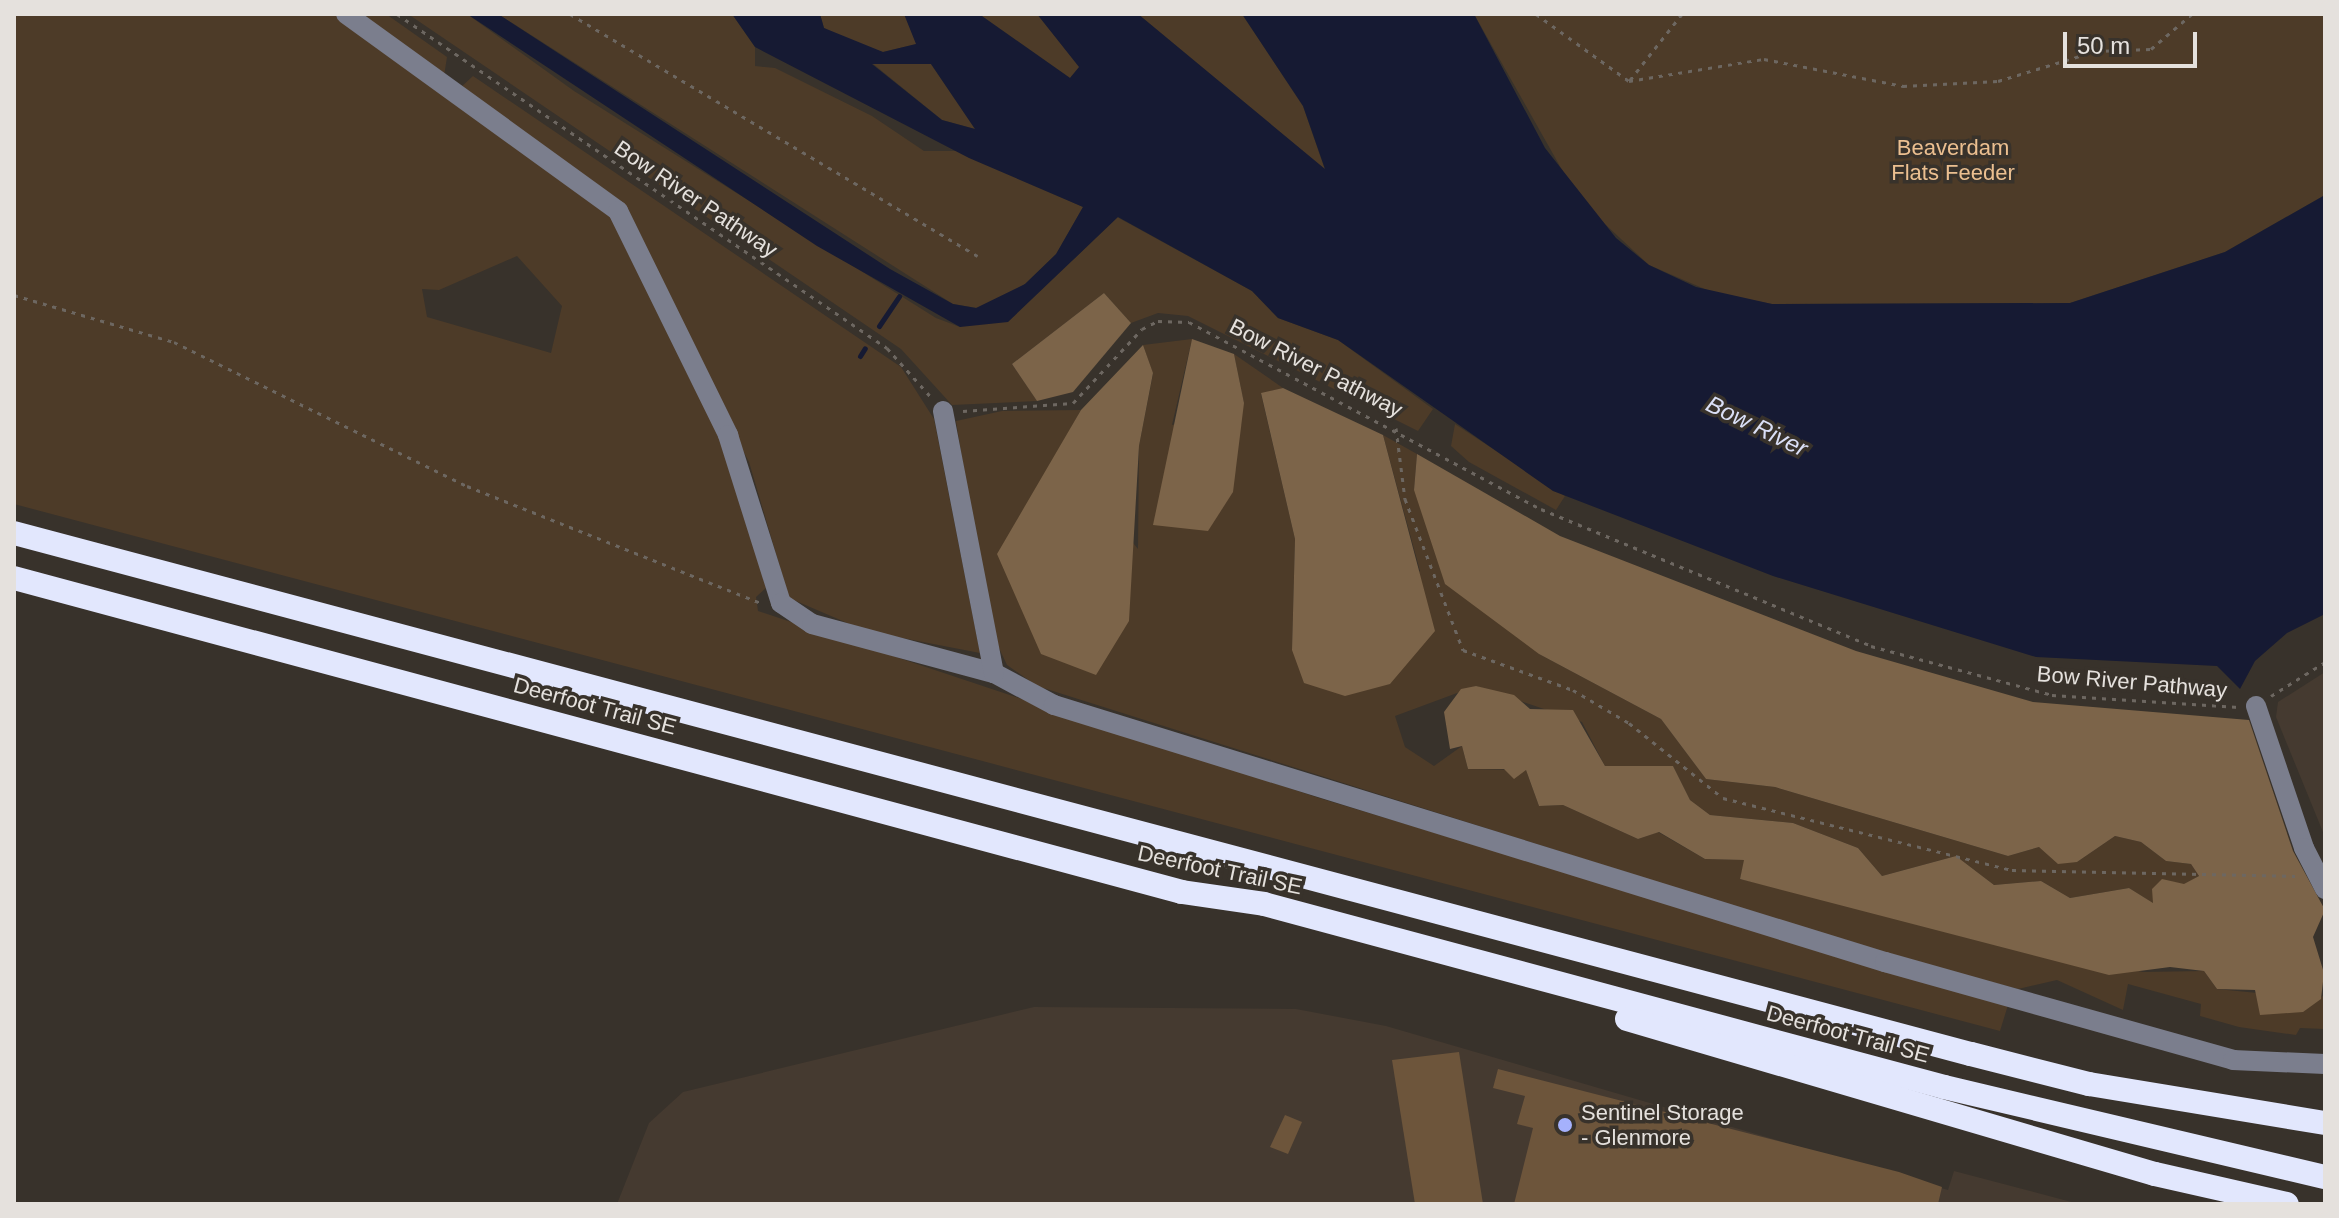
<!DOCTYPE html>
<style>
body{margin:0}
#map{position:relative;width:2339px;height:1218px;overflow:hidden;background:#38322b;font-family:Helvetica,sans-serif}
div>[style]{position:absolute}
.built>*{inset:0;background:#453a30}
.green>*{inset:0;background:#4d3b28}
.forest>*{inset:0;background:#7c6449}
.water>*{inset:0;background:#161a33}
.stream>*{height:5px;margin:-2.5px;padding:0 2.5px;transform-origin:2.5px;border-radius:2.5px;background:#161a33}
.building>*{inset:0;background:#6d553b}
.path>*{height:3px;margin-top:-1.5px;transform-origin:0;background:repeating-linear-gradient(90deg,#6d6761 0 4px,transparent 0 10px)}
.minor>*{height:20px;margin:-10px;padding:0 10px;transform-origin:10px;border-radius:10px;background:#7b7e8d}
.highway>*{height:24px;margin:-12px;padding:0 12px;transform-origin:12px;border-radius:12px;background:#e2e7fd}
.dots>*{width:22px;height:22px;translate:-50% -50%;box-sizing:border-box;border:4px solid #38322b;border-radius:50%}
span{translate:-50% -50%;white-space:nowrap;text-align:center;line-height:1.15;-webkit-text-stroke:7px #38322b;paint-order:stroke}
.park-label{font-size:22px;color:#ebbf90}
.street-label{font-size:22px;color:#e5e1dd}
.poi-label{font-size:22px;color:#e5e1dd}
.left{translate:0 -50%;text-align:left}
.water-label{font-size:24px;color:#dadff6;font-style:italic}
.frame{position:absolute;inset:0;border:16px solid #e5e1dd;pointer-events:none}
.scale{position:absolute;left:2063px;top:32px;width:134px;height:36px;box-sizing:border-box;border:4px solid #e5e1dd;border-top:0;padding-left:10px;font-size:24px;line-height:28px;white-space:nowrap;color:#e5e1dd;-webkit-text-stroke:6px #38322b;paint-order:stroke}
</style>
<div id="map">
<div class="built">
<i style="clip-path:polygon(2325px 672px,2325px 837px,2276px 717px,2278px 702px)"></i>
<i style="clip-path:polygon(1034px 1007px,1296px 1009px,1386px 1026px,1948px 1190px,1954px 1171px,2079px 1204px,617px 1204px,649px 1123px,683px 1092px)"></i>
</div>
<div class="green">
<i style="clip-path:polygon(evenodd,14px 14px,386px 14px,447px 57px,444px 76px,460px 88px,473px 76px,901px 367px,934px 419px,980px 653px,866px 631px,789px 598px,749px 462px,725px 416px,766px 588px,756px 597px,758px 611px,1319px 798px,2008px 1005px,2000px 1031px,14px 504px,14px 14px,517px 256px,562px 306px,551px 353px,427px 317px,422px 289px,439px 290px,517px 256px)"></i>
<i style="clip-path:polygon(408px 14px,467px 14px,574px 91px,936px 318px,960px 327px,1073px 260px,1117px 217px,1252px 291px,1278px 318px,1338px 340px,1433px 409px,1418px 431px,1188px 316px,1158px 313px,1131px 323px,1104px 293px,1012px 364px,1037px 401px,952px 405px,901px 349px)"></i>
<i style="clip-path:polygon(498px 14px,732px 14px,755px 47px,755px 66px,775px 68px,872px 116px,924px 151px,962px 151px,1083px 207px,1056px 255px,1012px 296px,977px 308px,953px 304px)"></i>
<i style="clip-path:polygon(820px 14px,904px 14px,917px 44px,883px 52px,851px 43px,824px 28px)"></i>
<i style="clip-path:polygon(979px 14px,1037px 14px,1080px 67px,1070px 78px)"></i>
<i style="clip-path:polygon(1138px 14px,1242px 14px,1303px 106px,1325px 170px)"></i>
<i style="clip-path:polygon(1474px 14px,2325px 14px,2325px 195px,2225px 252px,2070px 303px,1772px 304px,1714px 293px,1649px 265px,1579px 200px)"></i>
<i style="clip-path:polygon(872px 63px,931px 64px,975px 129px,942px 120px)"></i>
<i style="clip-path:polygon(1192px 339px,1172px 425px,1244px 403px,1234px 354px,1283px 388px,1261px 394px,1295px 539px,1292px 650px,1420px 571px,1383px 435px,1417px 454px,1414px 490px,1539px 654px,1661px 719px,1706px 779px,1775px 787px,2008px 856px,2039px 847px,2077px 862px,2115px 836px,2141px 842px,2166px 861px,2191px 864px,2199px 876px,2154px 904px,2129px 888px,2070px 898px,2041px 881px,1994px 885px,1956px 856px,1882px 876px,1858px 848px,1793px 823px,1710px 815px,1690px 800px,1673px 766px,1605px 766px,1582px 722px,1476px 686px,1395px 716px,1405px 747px,1434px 766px,1462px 746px,1468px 769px,1526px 770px,1539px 806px,1563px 805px,1638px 839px,1658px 832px,1705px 859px,1745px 860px,1740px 879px,2143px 972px,2204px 971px,2217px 989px,2320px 999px,2325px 993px,2325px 1029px,2300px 1028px,2296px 1035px,2239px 1027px,2200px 1016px,2201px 1004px,2128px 984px,2123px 1010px,2057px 980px,2018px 989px,1881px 953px,1037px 686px,1007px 665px,990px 629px,956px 421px,1002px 411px,1081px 410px,1058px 451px,1138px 549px,1139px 446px,1153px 374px,1143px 345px)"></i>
<i style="clip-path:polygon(1455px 424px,1565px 496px,1556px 510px,1469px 462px,1451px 446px)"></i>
</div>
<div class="forest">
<i style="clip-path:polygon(1104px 293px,1131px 323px,1073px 392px,1037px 401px,1012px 364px)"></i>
<i style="clip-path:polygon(1192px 339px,1234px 354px,1244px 403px,1233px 492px,1208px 531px,1153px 525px)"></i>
<i style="clip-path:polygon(1143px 345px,1153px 373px,1139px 446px,1129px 621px,1096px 675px,1041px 654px,997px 554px,1081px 410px)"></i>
<i style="clip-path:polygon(1283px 388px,1383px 435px,1435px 631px,1390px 684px,1345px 696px,1304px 683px,1292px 650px,1295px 539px,1261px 393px)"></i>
<i style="clip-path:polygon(1417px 454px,1560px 536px,1856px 651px,2033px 702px,2249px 720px,2293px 851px,2325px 910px,2313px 937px,2324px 973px,2321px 999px,2303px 1012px,2260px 1015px,2255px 990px,2217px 989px,2204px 971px,2170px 967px,2109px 975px,1740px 879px,1744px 860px,1705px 859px,1659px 832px,1638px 839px,1563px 805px,1539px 806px,1526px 770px,1514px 779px,1504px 769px,1468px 769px,1462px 746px,1450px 749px,1444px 712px,1461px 689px,1476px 686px,1514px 695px,1530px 709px,1573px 710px,1605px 766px,1673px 766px,1690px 800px,1710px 815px,1793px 823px,1858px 848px,1882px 876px,1956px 856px,1994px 885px,2041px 881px,2070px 898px,2129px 888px,2153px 903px,2152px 889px,2162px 879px,2184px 884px,2199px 876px,2191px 864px,2166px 861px,2141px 842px,2115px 836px,2077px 862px,2058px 864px,2039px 847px,2008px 856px,1775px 787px,1706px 779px,1661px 719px,1539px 654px,1445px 584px,1414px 490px)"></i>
</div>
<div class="water">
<i style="clip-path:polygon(evenodd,467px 14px,498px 14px,890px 269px,953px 304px,976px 308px,1025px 284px,1056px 254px,1083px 207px,969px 158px,755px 47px,732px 14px,820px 14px,824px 28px,883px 52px,916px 44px,904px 14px,979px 14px,1070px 78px,1079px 67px,1037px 14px,1138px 14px,1325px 169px,1303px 106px,1242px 14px,1474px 14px,1545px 148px,1616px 238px,1649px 265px,1696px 287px,1772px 304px,2070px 303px,2225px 252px,2325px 195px,2325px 614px,2287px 633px,2255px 661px,2240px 689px,2217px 666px,2036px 657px,1773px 576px,1553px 491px,1338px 340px,1278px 318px,1252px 291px,1118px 217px,1008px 322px,960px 327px,817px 246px,467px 14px,872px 64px,931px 64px,975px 129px,942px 120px,872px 64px)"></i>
</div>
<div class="stream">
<i style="left:879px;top:326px;width:36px;rotate:-56deg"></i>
<i style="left:860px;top:356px;width:9px;rotate:-58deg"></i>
</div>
<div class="building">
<i style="clip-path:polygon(1459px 1052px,1483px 1204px,1415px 1204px,1392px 1060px)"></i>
<i style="clip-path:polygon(1498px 1069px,1899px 1172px,1942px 1187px,1938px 1204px,1514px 1204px,1533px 1128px,1517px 1124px,1525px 1096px,1493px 1088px)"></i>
<i style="clip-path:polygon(1285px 1115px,1302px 1122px,1288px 1154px,1270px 1147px)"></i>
</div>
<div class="path">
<i style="left:397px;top:14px;width:593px;rotate:34.28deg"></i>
<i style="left:887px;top:348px;width:66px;rotate:48.1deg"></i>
<i style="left:570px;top:14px;width:474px;rotate:30.7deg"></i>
<i style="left:1536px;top:14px;width:115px;rotate:35.8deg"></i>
<i style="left:1629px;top:81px;width:137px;rotate:-9.3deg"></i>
<i style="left:1764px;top:59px;width:142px;rotate:11deg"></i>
<i style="left:1903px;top:86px;width:95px;rotate:-3deg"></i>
<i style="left:1998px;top:81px;width:102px;rotate:-17deg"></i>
<i style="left:2096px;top:51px;width:55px;rotate:-2.1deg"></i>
<i style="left:2151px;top:49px;width:54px;rotate:-40.5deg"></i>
<i style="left:1630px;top:80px;width:84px;rotate:-51.8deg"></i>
<i style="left:14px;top:295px;width:167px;rotate:16.4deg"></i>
<i style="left:174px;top:342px;width:326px;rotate:26.2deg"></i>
<i style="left:467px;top:486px;width:316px;rotate:21.7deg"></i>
<i style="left:963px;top:411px;width:110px;rotate:-4.2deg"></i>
<i style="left:1073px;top:403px;width:101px;rotate:-47deg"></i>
<i style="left:1142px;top:329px;width:18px;rotate:-27deg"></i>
<i style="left:1158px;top:321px;width:31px;rotate:2deg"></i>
<i style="left:1189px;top:322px;width:399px;rotate:28deg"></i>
<i style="left:1541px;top:509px;width:357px;rotate:22.5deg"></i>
<i style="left:1871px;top:646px;width:188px;rotate:15.1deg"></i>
<i style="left:2052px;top:695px;width:187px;rotate:3.7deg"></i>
<i style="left:1396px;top:428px;width:72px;rotate:82.8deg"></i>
<i style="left:1405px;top:499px;width:162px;rotate:69deg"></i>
<i style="left:1463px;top:650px;width:117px;rotate:20deg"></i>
<i style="left:1573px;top:690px;width:65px;rotate:30.5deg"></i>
<i style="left:1629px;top:723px;width:120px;rotate:38.6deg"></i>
<i style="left:1723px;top:798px;width:298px;rotate:14deg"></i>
<i style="left:2012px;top:870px;width:283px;rotate:1.2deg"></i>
<i style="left:2271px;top:696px;width:64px;rotate:-32.2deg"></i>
</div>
<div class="minor">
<i style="left:346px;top:14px;width:336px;rotate:35.9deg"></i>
<i style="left:618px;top:211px;width:250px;rotate:63.8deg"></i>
<i style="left:728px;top:435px;width:176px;rotate:72.5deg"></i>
<i style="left:781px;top:603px;width:37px;rotate:34deg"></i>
<i style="left:812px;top:624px;width:188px;rotate:15.1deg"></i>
<i style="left:994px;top:673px;width:68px;rotate:28.1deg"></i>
<i style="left:1054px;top:705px;width:870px;rotate:17.19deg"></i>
<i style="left:1885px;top:962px;width:362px;rotate:15.7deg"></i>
<i style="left:2233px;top:1060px;width:92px;rotate:2.5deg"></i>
<i style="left:943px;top:411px;width:267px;rotate:79deg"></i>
<i style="left:2256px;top:706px;width:150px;rotate:71.3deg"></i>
<i style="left:2304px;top:848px;width:46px;rotate:62.9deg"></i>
</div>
<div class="highway">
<i style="left:14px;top:533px;width:2025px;rotate:14.91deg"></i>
<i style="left:1971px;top:1054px;width:122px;rotate:14.3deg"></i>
<i style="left:2089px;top:1084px;width:239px;rotate:9.4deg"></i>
<i style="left:14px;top:578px;width:1209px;rotate:15.05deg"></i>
<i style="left:1182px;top:892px;width:83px;rotate:8.3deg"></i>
<i style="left:1264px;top:904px;width:704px;rotate:15.06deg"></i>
<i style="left:1944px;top:1087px;width:391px;rotate:13.3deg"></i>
<i style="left:1627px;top:1019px;width:550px;rotate:16.36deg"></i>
<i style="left:2155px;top:1174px;width:135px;rotate:12.8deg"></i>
</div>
<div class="dots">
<i style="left:1565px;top:1125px;background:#a5b1fc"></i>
</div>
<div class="park-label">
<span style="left:1953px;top:160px">Beaverdam<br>Flats Feeder</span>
</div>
<div class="street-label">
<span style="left:696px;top:199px;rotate:34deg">Bow River Pathway</span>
<span style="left:1316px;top:368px;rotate:27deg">Bow River Pathway</span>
<span style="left:2132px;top:682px;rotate:5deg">Bow River Pathway</span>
<span style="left:595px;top:706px;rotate:15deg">Deerfoot Trail SE</span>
<span style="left:1220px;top:870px;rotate:12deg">Deerfoot Trail SE</span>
<span style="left:1848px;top:1034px;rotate:15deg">Deerfoot Trail SE</span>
</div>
<div class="poi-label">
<span class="left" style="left:1581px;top:1125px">Sentinel Storage<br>- Glenmore</span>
</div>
<div class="water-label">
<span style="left:1757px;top:426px;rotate:26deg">Bow River</span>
</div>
<div class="frame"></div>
<div class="scale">50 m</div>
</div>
